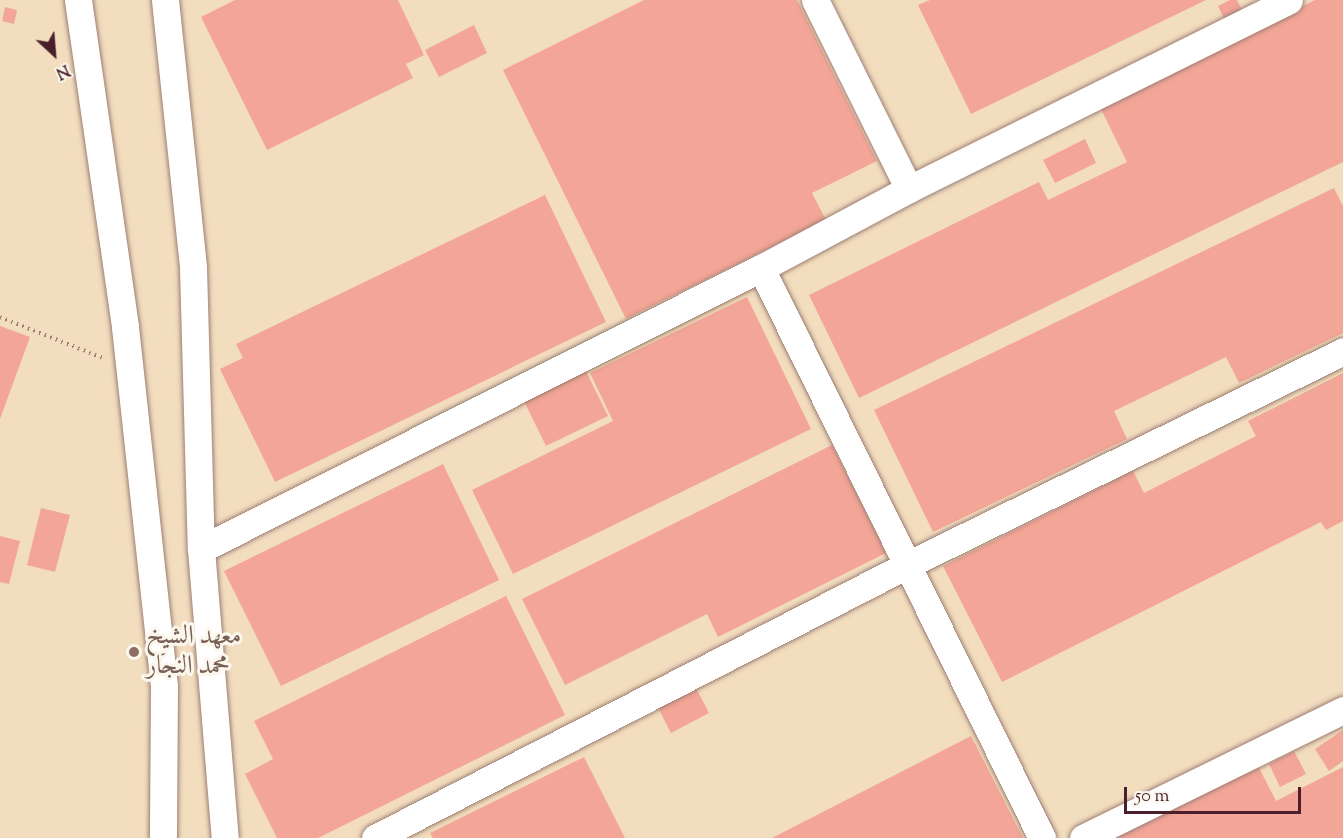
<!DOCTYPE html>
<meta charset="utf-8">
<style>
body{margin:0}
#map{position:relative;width:1343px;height:838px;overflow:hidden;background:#f2ddbe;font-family:"Sorts Mill Goudy",Amiri,serif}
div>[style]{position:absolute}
.building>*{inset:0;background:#f3a697}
.path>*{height:4px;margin-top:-2px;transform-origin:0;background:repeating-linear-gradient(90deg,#9e7e74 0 1.5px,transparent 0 6px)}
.roads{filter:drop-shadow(0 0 2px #9e7e74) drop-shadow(0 0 2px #9e7e74)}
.minor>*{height:27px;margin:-13.5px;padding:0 13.5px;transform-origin:13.5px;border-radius:13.5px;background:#fff}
.dots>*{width:16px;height:16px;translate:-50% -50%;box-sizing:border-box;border:3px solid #fbf7ec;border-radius:50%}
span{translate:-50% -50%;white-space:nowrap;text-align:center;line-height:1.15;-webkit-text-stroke:6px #fbf7ec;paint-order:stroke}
.education-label{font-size:26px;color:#785e54}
.left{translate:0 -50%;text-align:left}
.north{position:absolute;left:24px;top:24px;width:60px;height:60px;-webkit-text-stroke:4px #fbf7ec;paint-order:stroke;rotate:154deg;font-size:16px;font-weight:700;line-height:24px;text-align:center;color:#4a1f2b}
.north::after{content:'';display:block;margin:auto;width:21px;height:27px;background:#4a1f2b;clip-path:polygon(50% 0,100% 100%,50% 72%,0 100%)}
.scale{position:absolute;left:1124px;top:787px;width:177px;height:27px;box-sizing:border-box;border:3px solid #4a1f2b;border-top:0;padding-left:8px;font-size:18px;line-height:21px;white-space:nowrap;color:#4a1f2b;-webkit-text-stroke:4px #fbf7ec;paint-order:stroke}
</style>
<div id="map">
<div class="building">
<i style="clip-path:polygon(235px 0,398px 0,424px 55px,406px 64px,413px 78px,267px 150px,201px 17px)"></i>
<i style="clip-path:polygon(644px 0,797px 0,877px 161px,812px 193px,826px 220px,626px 319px,503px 70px)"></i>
<i style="clip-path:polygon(930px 0,1206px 0,971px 114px,918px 5px)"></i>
<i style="clip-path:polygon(1230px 0,1237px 0,1244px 14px,1226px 23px,1218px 6px)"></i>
<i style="clip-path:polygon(1315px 0,1343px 0,1343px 162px,859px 398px,809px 295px,1039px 182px,1048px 200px,1127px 162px,1099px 105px)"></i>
<i style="clip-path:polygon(5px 7px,17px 10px,14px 24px,2px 21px)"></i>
<i style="clip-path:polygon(474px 25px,487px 53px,439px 77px,425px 50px)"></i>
<i style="clip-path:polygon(1085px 139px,1096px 163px,1055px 183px,1043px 160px)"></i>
<i style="clip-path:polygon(1334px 188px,1343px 206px,1343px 333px,1239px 383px,1226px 357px,1114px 411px,1127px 439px,933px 532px,874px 410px)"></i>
<i style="clip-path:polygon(545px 195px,606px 322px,275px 482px,220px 369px,243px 358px,236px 344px)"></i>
<i style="clip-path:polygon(747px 297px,811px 429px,513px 574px,472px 490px,613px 421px,590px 373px)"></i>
<i style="clip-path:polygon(0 326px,30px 337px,0 419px)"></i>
<i style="clip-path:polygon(581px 361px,608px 416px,546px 446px,519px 391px)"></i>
<i style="clip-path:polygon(1343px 373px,1343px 521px,1326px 530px,1321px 522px,1002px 682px,943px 566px,1133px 471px,1144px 493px,1256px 436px,1248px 421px)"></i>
<i style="clip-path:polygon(832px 445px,886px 553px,718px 637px,707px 614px,565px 685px,522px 599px)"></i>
<i style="clip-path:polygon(443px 464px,499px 580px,281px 686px,224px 571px)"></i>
<i style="clip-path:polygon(41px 508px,70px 515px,55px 572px,27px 565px)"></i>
<i style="clip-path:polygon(0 536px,20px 541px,9px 584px,0 582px)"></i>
<i style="clip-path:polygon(506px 596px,565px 715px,318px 838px,277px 838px,245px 774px,273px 759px,254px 721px)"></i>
<i style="clip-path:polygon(696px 688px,709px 713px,671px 733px,658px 708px)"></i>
<i style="clip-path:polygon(1343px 730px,1343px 761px,1329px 771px,1315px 749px)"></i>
<i style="clip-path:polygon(971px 736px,1023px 838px,772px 838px)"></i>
<i style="clip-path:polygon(1294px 751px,1306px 774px,1280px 787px,1269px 764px)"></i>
<i style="clip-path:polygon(584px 757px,625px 838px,433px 838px,430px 833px)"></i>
<i style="clip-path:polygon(1257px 764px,1276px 801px,1343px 767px,1343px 838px,1112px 838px)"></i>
</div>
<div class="path">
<i style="left:0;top:317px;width:113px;rotate:21.8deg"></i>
</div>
<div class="roads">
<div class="minor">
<i style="left:78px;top:0;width:330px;rotate:81.8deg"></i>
<i style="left:125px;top:327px;width:362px;rotate:83.8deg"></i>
<i style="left:164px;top:687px;width:151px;rotate:90.4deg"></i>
<i style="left:165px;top:0;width:269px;rotate:84deg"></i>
<i style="left:193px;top:268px;width:281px;rotate:88.4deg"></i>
<i style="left:201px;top:549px;width:290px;rotate:85.3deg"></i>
<i style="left:815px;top:0;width:211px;rotate:63.6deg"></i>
<i style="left:761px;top:268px;width:636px;rotate:63.76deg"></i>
<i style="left:201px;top:549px;width:627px;rotate:-26.65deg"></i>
<i style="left:761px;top:268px;width:168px;rotate:-28.1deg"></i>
<i style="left:909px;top:189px;width:424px;rotate:-26.4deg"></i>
<i style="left:375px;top:838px;width:598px;rotate:-27.16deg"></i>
<i style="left:907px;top:565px;width:486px;rotate:-26.1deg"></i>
<i style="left:1083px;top:838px;width:290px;rotate:-26.2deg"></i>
</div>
</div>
<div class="dots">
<i style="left:134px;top:652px;background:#8d6e63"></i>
</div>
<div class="education-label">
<span class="left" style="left:146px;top:652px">معهد الشيخ<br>محمد النجار</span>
</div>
<div class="north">N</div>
<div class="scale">50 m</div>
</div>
